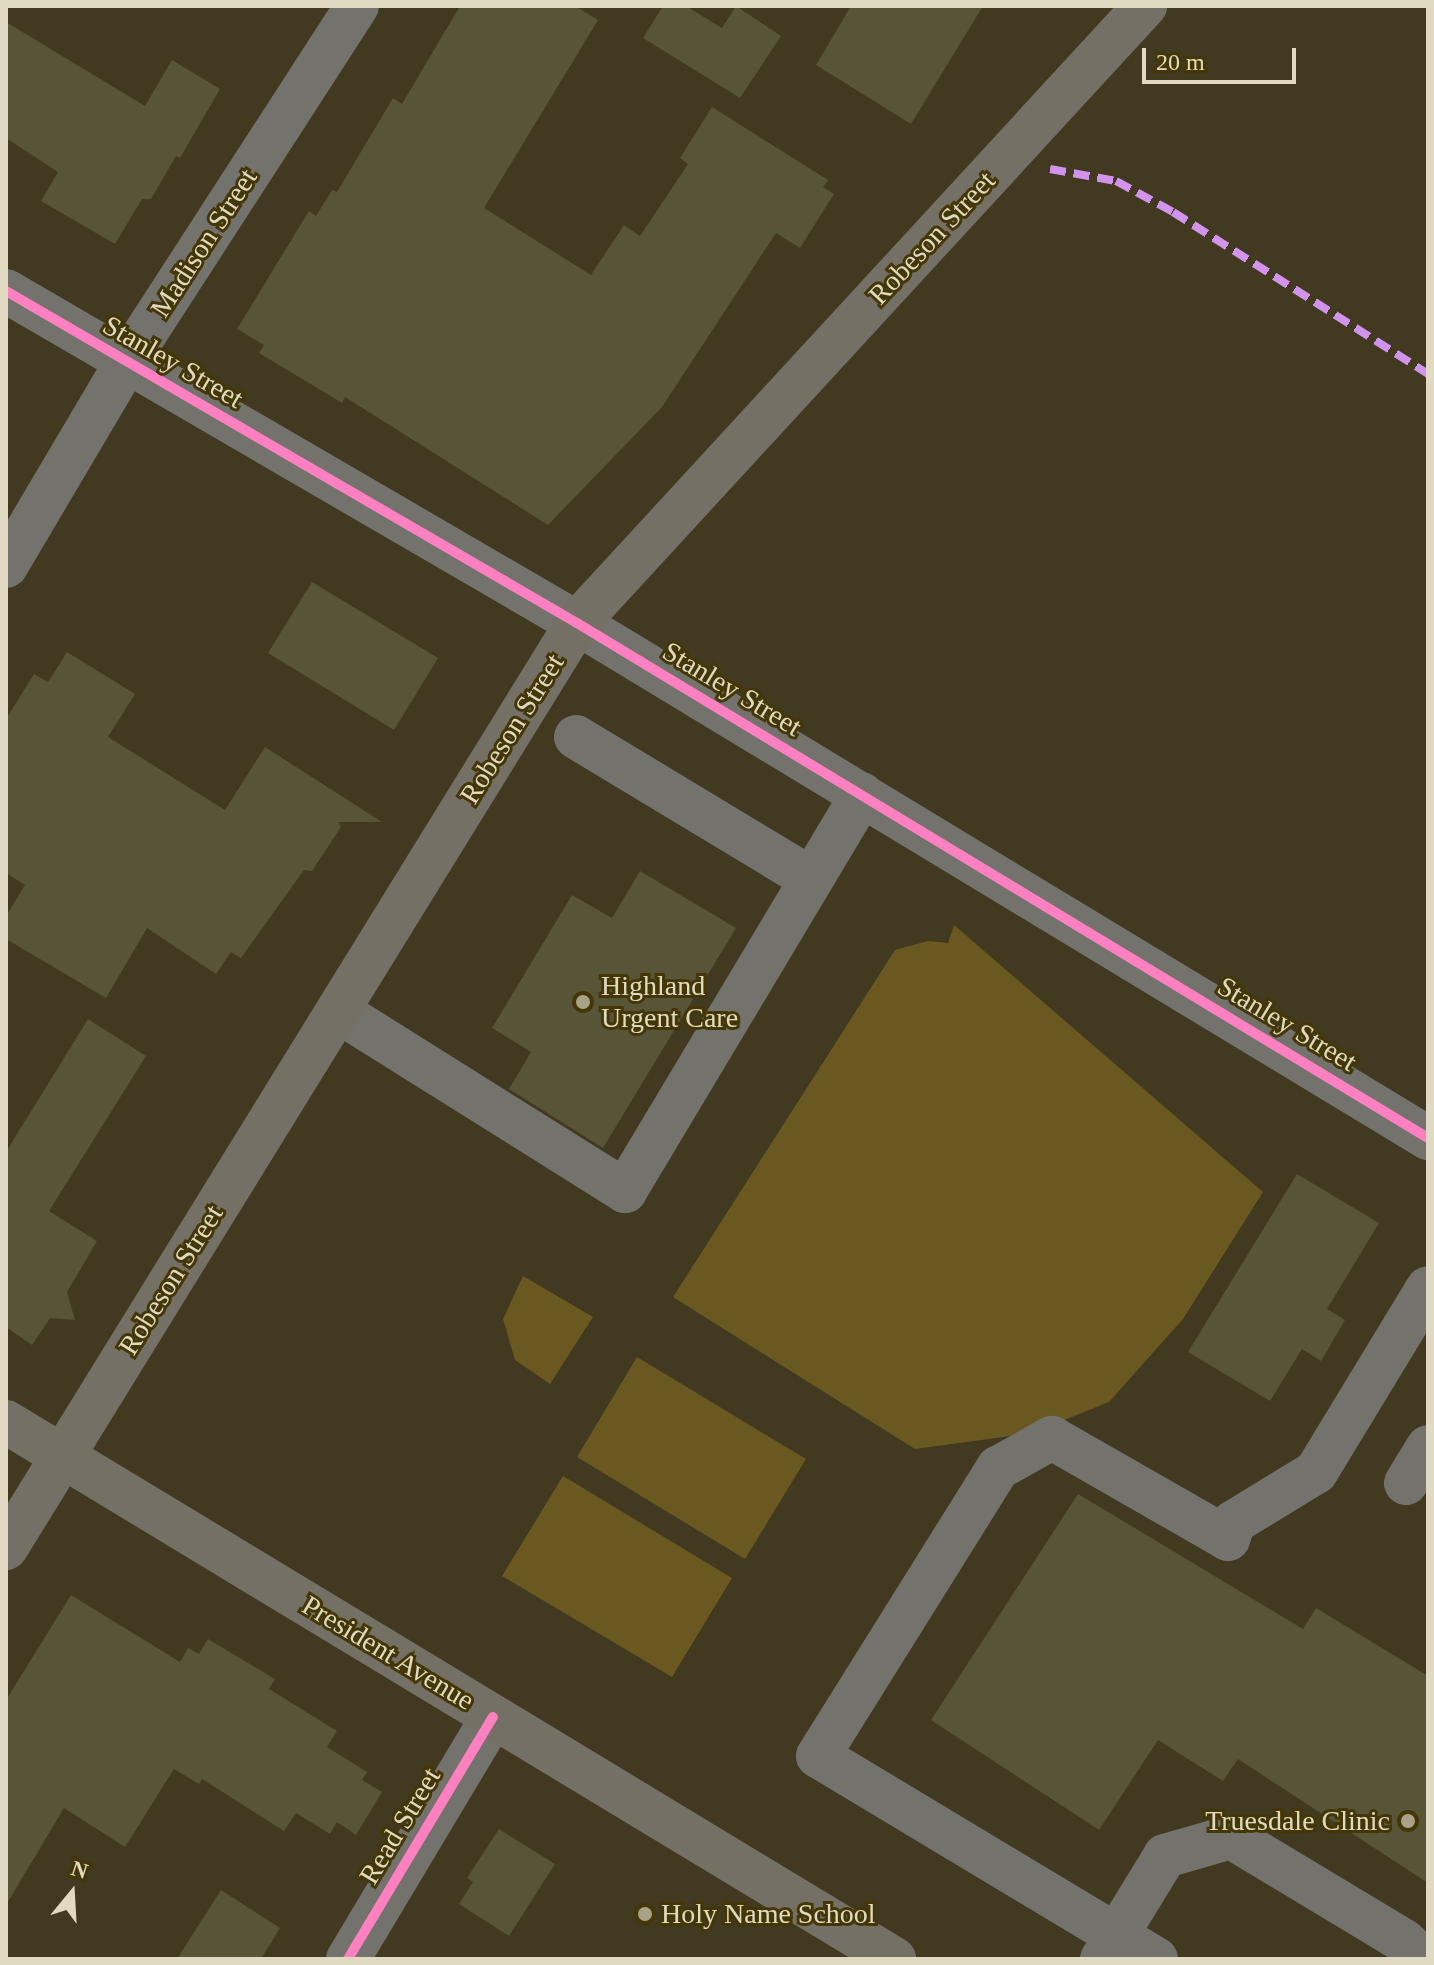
<!DOCTYPE html>
<style>
body{margin:0}
#map{position:relative;width:1434px;height:1965px;overflow:hidden;background:#413920;font-family:"Times New Roman",serif}
div>[style]{position:absolute}
.green>*{inset:0;background:#695921}
.building>*{inset:0;background:#575437}
.minor>*{height:44px;margin:-22px;padding:0 22px;transform-origin:22px;border-radius:22px;background:#74726c}
.major>*{height:44px;margin:-22px;padding:0 22px;transform-origin:22px;border-radius:22px;background:#747066}
.quiet>*{height:8px;margin-top:-4px;transform-origin:0;background:repeating-linear-gradient(90deg,#d193ec 0 16px,transparent 0 24px)}
.cycleway>*{height:10px;margin:-5px;padding:0 5px;transform-origin:5px;border-radius:5px;background:#ff80c0}
.dots>*{width:22px;height:22px;translate:-50% -50%;box-sizing:border-box;border:4px solid #443706;border-radius:50%}
span{translate:-50% -50%;white-space:nowrap;text-align:center;line-height:1.15;-webkit-text-stroke:6px #443706;paint-order:stroke}
.street-label{font-size:28px;color:#e1dac2}
.poi-label{font-size:28px;color:#e1dac2}
.left{translate:0 -50%;text-align:left}
.right{translate:-100% -50%;text-align:right}
.frame{position:absolute;inset:0;border:8px solid #e1dac2;pointer-events:none}
.north{position:absolute;left:32px;top:1853px;width:80px;height:80px;-webkit-text-stroke:6px #443706;paint-order:stroke;rotate:18deg;font-size:22px;font-weight:700;line-height:32px;text-align:center;color:#e1dac2}
.north::after{content:'';display:block;margin:auto;width:28px;height:36px;background:#e1dac2;clip-path:polygon(50% 0,100% 100%,50% 72%,0 100%)}
.scale{position:absolute;left:1142px;top:48px;width:154px;height:36px;box-sizing:border-box;border:4px solid #e1dac2;border-top:0;padding-left:10px;font-size:24px;line-height:28px;white-space:nowrap;color:#e1dac2;-webkit-text-stroke:6px #443706;paint-order:stroke}
</style>
<div id="map">
<div class="green">
<i style="clip-path:polygon(954px 925px,1263px 1192px,1183px 1319px,1109px 1402px,1032px 1433px,915px 1449px,673px 1297px,895px 950px,928px 941px,948px 943px)"></i>
<i style="clip-path:polygon(523px 1276px,593px 1317px,550px 1384px,515px 1360px,503px 1319px)"></i>
<i style="clip-path:polygon(637px 1357px,806px 1459px,745px 1559px,577px 1457px)"></i>
<i style="clip-path:polygon(563px 1476px,732px 1578px,672px 1677px,502px 1576px)"></i>
</div>
<div class="building">
<i style="clip-path:polygon(460px 6px,575px 6px,598px 20px,484px 208px,591px 275px,624px 225px,640px 236px,688px 164px,680px 158px,712px 107px,828px 180px,823px 187px,834px 194px,800px 248px,776px 233px,662px 407px,548px 525px,345px 397px,342px 403px,259px 353px,264px 345px,237px 329px,309px 211px,316px 216px,332px 190px,337px 192px,393px 98px,402px 104px)"></i>
<i style="clip-path:polygon(663px 6px,686px 6px,722px 28px,736px 6px,781px 36px,740px 98px,643px 38px)"></i>
<i style="clip-path:polygon(851px 6px,983px 6px,911px 124px,816px 65px)"></i>
<i style="clip-path:polygon(6px 22px,145px 106px,172px 60px,220px 89px,180px 158px,176px 156px,151px 199px,142px 199px,115px 244px,41px 201px,58px 172px,6px 138px)"></i>
<i style="clip-path:polygon(312px 582px,438px 658px,394px 730px,268px 653px)"></i>
<i style="clip-path:polygon(67px 652px,135px 694px,108px 737px,225px 810px,265px 747px,382px 822px,338px 822px,341px 827px,312px 871px,304px 870px,241px 958px,231px 952px,216px 974px,147px 928px,106px 998px,6px 939px,6px 916px,25px 885px,6px 873px,6px 719px,34px 674px,48px 682px)"></i>
<i style="clip-path:polygon(640px 871px,736px 928px,603px 1148px,509px 1089px,531px 1052px,492px 1028px,572px 895px,612px 918px)"></i>
<i style="clip-path:polygon(88px 1019px,146px 1056px,49px 1211px,97px 1241px,67px 1292px,75px 1320px,50px 1318px,32px 1345px,6px 1327px,6px 1152px)"></i>
<i style="clip-path:polygon(1297px 1174px,1379px 1223px,1327px 1309px,1345px 1320px,1321px 1361px,1302px 1349px,1270px 1401px,1188px 1352px)"></i>
<i style="clip-path:polygon(1078px 1494px,1303px 1629px,1316px 1608px,1428px 1676px,1428px 1883px,1238px 1759px,1223px 1781px,1158px 1740px,1099px 1830px,931px 1720px)"></i>
<i style="clip-path:polygon(71px 1595px,180px 1662px,188px 1648px,199px 1654px,208px 1639px,275px 1679px,269px 1689px,337px 1731px,327px 1747px,367px 1772px,362px 1780px,382px 1792px,356px 1835px,337px 1822px,330px 1834px,296px 1813px,284px 1831px,202px 1779px,199px 1784px,174px 1769px,125px 1847px,64px 1808px,6px 1905px,6px 1700px)"></i>
<i style="clip-path:polygon(499px 1829px,555px 1864px,509px 1936px,459px 1904px,473px 1882px,467px 1878px)"></i>
<i style="clip-path:polygon(221px 1890px,280px 1928px,261px 1959px,177px 1959px)"></i>
</div>
<div class="minor">
<i style="left:6px;top:291px;width:661px;rotate:30.18deg"></i>
<i style="left:577px;top:623px;width:995px;rotate:31.18deg"></i>
<i style="left:6px;top:566px;width:236px;rotate:-59.4deg"></i>
<i style="left:126px;top:363px;width:425px;rotate:-57.1deg"></i>
<i style="left:576px;top:737px;width:275px;rotate:31.1deg"></i>
<i style="left:338px;top:1011px;width:339px;rotate:32.1deg"></i>
<i style="left:625px;top:1191px;width:462px;rotate:-59.1deg"></i>
<i style="left:1406px;top:1483px;width:42px;rotate:-58.6deg"></i>
<i style="left:348px;top:1959px;width:282px;rotate:-59.1deg"></i>
<i style="left:1102px;top:1959px;width:121px;rotate:-58.5deg"></i>
<i style="left:1165px;top:1856px;width:69px;rotate:-16.1deg"></i>
<i style="left:1231px;top:1837px;width:202px;rotate:31deg"></i>
<i style="left:1404px;top:1941px;width:26px;rotate:43deg"></i>
<i style="left:1156px;top:1959px;width:394px;rotate:-149deg"></i>
<i style="left:818px;top:1756px;width:340px;rotate:-58deg"></i>
<i style="left:998px;top:1468px;width:62px;rotate:-29.1deg"></i>
<i style="left:1052px;top:1438px;width:203px;rotate:29.8deg"></i>
<i style="left:1228px;top:1539px;width:18px;rotate:-71deg"></i>
<i style="left:1234px;top:1522px;width:96px;rotate:-31.4deg"></i>
<i style="left:1316px;top:1472px;width:215px;rotate:-58.7deg"></i>
</div>
<div class="major">
<i style="left:6px;top:1422px;width:1038px;rotate:31.16deg"></i>
<i style="left:6px;top:1548px;width:1087px;rotate:-58.31deg"></i>
<i style="left:577px;top:623px;width:839px;rotate:-47.37deg"></i>
</div>
<div class="quiet">
<i style="left:1050px;top:169px;width:67px;rotate:10.3deg"></i>
<i style="left:1116px;top:181px;width:65px;rotate:28.5deg"></i>
<i style="left:1173px;top:212px;width:302px;rotate:32.4deg"></i>
</div>
<div class="cycleway">
<i style="left:6px;top:291px;width:661px;rotate:30.18deg"></i>
<i style="left:577px;top:623px;width:995px;rotate:31.18deg"></i>
<i style="left:348px;top:1959px;width:282px;rotate:-59.1deg"></i>
</div>
<div class="dots">
<i style="left:583px;top:1002px;background:#a9a289"></i>
<i style="left:1408px;top:1821px;background:#a9a289"></i>
<i style="left:645px;top:1914px;background:#a9a289"></i>
</div>
<div class="street-label">
<span style="left:932px;top:238px;rotate:-47deg">Robeson Street</span>
<span style="left:204px;top:243px;rotate:-57deg">Madison Street</span>
<span style="left:173px;top:362px;rotate:30deg">Stanley Street</span>
<span style="left:732px;top:689px;rotate:31deg">Stanley Street</span>
<span style="left:512px;top:729px;rotate:-58deg">Robeson Street</span>
<span style="left:1287px;top:1024px;rotate:31deg">Stanley Street</span>
<span style="left:171px;top:1280px;rotate:-58deg">Robeson Street</span>
<span style="left:388px;top:1653px;rotate:31deg">President Avenue</span>
<span style="left:400px;top:1826px;rotate:-59deg">Read Street</span>
</div>
<div class="poi-label">
<span class="left" style="left:601px;top:1002px">Highland<br>Urgent Care</span>
<span class="right" style="left:1390px;top:1821px">Truesdale Clinic</span>
<span class="left" style="left:661px;top:1914px">Holy Name School</span>
</div>
<div class="frame"></div>
<div class="north">N</div>
<div class="scale">20 m</div>
</div>
